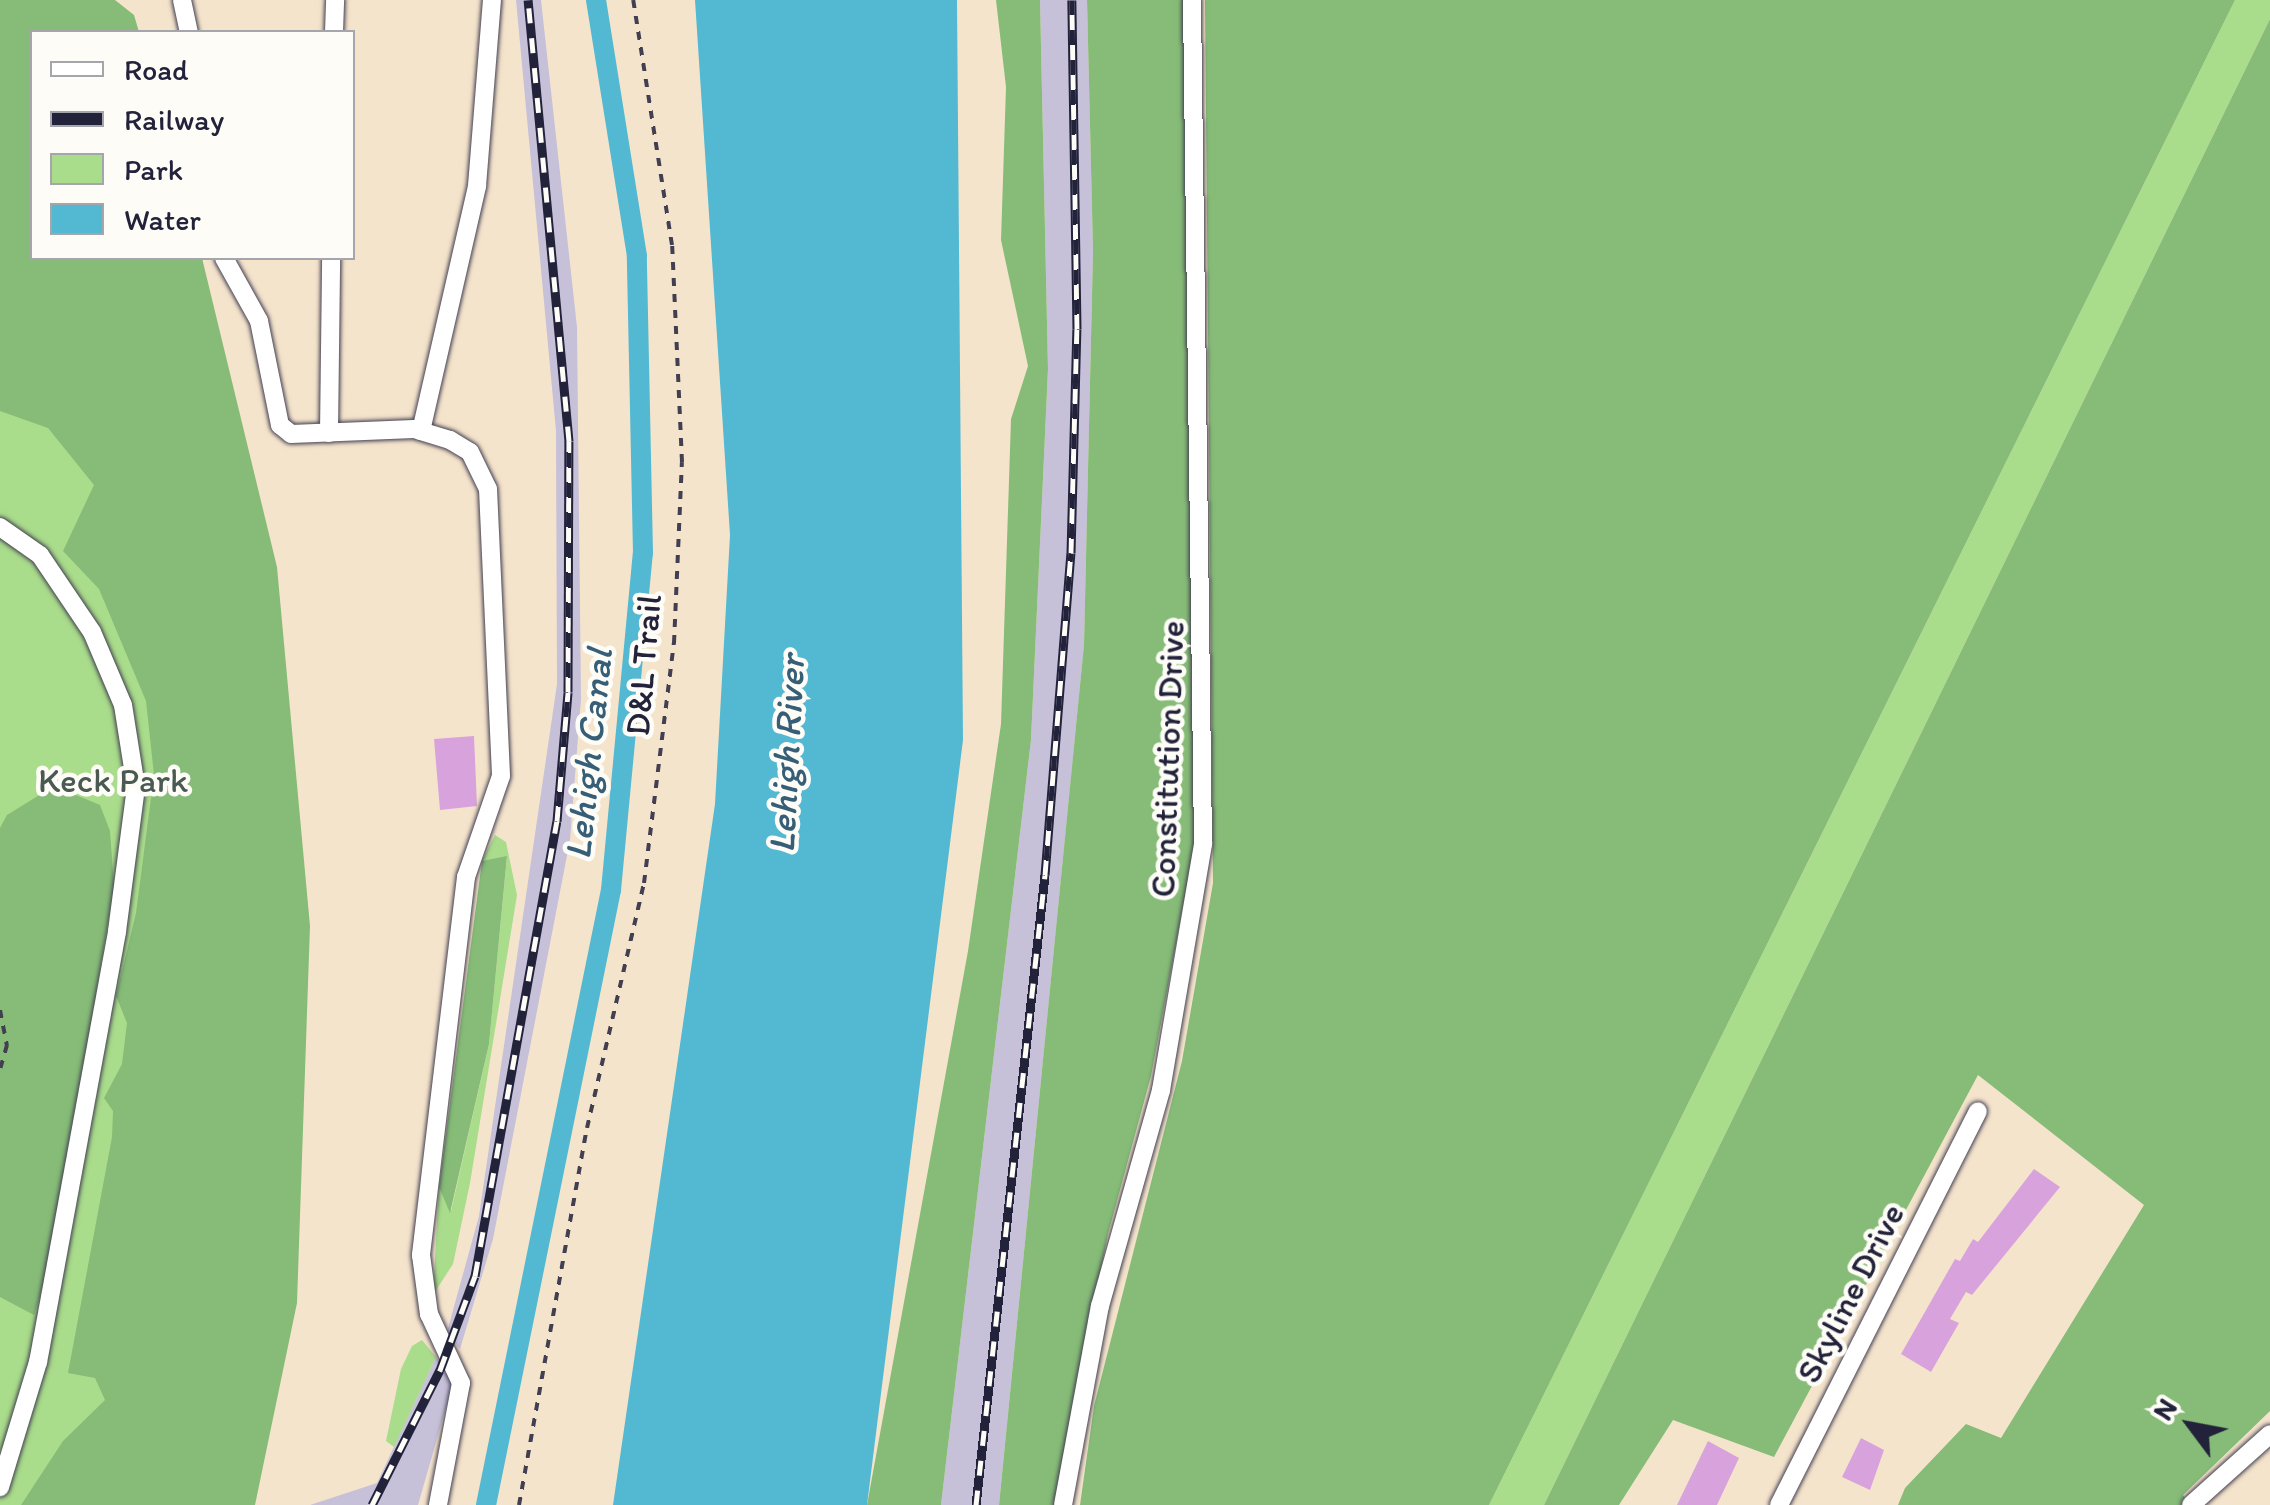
<!DOCTYPE html>
<style>
body{margin:0}
#map{position:relative;width:2270px;height:1505px;overflow:hidden;background:#f5e4cc;font-family:Itim,sans-serif}
div>[style]{position:absolute}
.industrial>*{inset:0;background:#c6c0d9}
.green>*{inset:0;background:#a9dc8b}
.forest>*{inset:0;background:#86bc77}
.water>*{inset:0;background:#53b8d1}
.canal>*{height:20px;margin:-10px;padding:0 10px;transform-origin:10px;border-radius:10px;background:#53b8d1}
.building>*{inset:0;background:#d8a3dc}
.path>*{height:4px;margin-top:-2px;transform-origin:0;background:repeating-linear-gradient(90deg,#423f51 0 8px,transparent 0 16px)}
.roads{filter:drop-shadow(0 0 2px #423f51) drop-shadow(0 0 2px #423f51)}
.minor>*{height:18px;margin:-9px;padding:0 9px;transform-origin:9px;border-radius:9px;background:#fff}
.rail>*{height:9px;margin-top:-4.5px;transform-origin:0;background:repeating-linear-gradient(90deg,#fdfcf7 0 15px,#22223b 0 30px);box-sizing:border-box;border-block:2px solid #22223b}
span{translate:-50% -50%;white-space:nowrap;text-align:center;line-height:1.15;-webkit-text-stroke:9px #fdfcf7;paint-order:stroke}
.street-label{font-size:35px;color:#22223b}
.park-label{font-size:35px;color:#4a5a53}
.water-label{font-size:38px;color:#365e77;font-style:italic}
.legend{position:absolute;left:30px;top:30px;width:325px;height:230px;box-sizing:border-box;background:#fdfcf7;border:2px solid #a5a5ac;margin:0;padding:12px 18px;list-style:none;font-size:30px;color:#22223b}
.legend li{display:flex;align-items:center;gap:20px;height:50px}
.legend b{width:50px;border:2px solid #a5a5ac}
.north{position:absolute;left:2140px;top:1375px;width:100px;height:100px;-webkit-text-stroke:8px #fdfcf7;paint-order:stroke;rotate:302deg;font-size:28px;font-weight:700;line-height:40px;text-align:center;color:#22223b}
.north::after{content:'';display:block;margin:auto;width:35px;height:45px;background:#22223b;clip-path:polygon(50% 0,100% 100%,50% 72%,0 100%)}
</style>
<div id="map">
<div class="industrial">
<i style="clip-path:polygon(516px 0,541px 0,577px 327px,581px 699px,570px 840px,493px 1239px,460px 1349px,447px 1332px,479px 1216px,557px 684px,556px 431px)"></i>
<i style="clip-path:polygon(1040px 0,1087px 0,1093px 251px,1084px 646px,999px 1505px,941px 1505px,1031px 740px,1048px 369px)"></i>
<i style="clip-path:polygon(436px 1357px,453px 1383px,418px 1505px,310px 1505px,377px 1483px)"></i>
</div>
<div class="green">
<i style="clip-path:polygon(2235px 0,2270px 0,2270px 19px,1544px 1505px,1489px 1505px)"></i>
<i style="clip-path:polygon(0 276px,189px 570px,107px 1505px,0 1505px)"></i>
<i style="clip-path:polygon(495px 835px,506px 842px,517px 895px,470px 1183px,453px 1264px,433px 1295px,439px 1187px,451px 1211px,489px 1044px,507px 857px,482px 861px)"></i>
<i style="clip-path:polygon(422px 1340px,436px 1357px,394px 1447px,386px 1441px,401px 1369px,412px 1346px)"></i>
</div>
<div class="forest">
<i style="clip-path:polygon(0 0,115px 0,134px 15px,139px 32px,32px 32px,32px 258px,202px 258px,277px 567px,310px 926px,297px 1303px,255px 1505px,21px 1505px,63px 1441px,105px 1400px,95px 1378px,68px 1373px,112px 1137px,113px 1111px,104px 1098px,122px 1064px,127px 1023px,116px 996px,136px 913px,154px 775px,146px 701px,99px 589px,63px 551px,94px 485px,48px 428px,0 411px)"></i>
<i style="clip-path:polygon(996px 0,1040px 0,1048px 369px,1031px 740px,941px 1505px,867px 1505px,968px 951px,1001px 724px,1011px 419px,1028px 366px,1001px 240px,1006px 87px)"></i>
<i style="clip-path:polygon(1087px 0,1184px 0,1195px 843px,1151px 1076px,1108px 1234px,1054px 1505px,999px 1505px,1084px 645px,1093px 251px)"></i>
<i style="clip-path:polygon(1205px 0,2235px 0,1489px 1505px,1080px 1505px,1094px 1406px,1182px 1061px,1213px 883px)"></i>
<i style="clip-path:polygon(2270px 19px,2270px 1411px,2183px 1495px,2191px 1505px,1898px 1505px,1905px 1488px,1966px 1424px,2001px 1438px,2144px 1205px,1978px 1075px,1774px 1457px,1673px 1420px,1619px 1505px,1544px 1505px)"></i>
<i style="clip-path:polygon(54px 786px,100px 805px,110px 831px,114px 886px,52px 1258px,34px 1315px,0 1297px,0 828px,7px 815px)"></i>
<i style="clip-path:polygon(507px 856px,489px 1044px,450px 1213px,439px 1187px,482px 861px)"></i>
</div>
<div class="water">
<i style="clip-path:polygon(695px 0,957px 0,963px 740px,867px 1505px,613px 1505px,715px 804px,730px 535px)"></i>
</div>
<div class="canal">
<i style="left:486px;top:1505px;width:628px;rotate:-78.51deg"></i>
<i style="left:611px;top:890px;width:339px;rotate:-84.6deg"></i>
<i style="left:643px;top:553px;width:297px;rotate:-91.2deg"></i>
<i style="left:637px;top:256px;width:259px;rotate:-99.1deg"></i>
</div>
<div class="building">
<i style="clip-path:polygon(474px 736px,477px 806px,440px 810px,434px 739px)"></i>
<i style="clip-path:polygon(2034px 1169px,2060px 1187px,1972px 1295px,1966px 1292px,1950px 1319px,1959px 1323px,1931px 1372px,1901px 1354px,1955px 1259px,1960px 1261px,1973px 1239px,1978px 1242px)"></i>
<i style="clip-path:polygon(1861px 1438px,1884px 1450px,1870px 1490px,1842px 1477px)"></i>
<i style="clip-path:polygon(1708px 1441px,1739px 1458px,1717px 1505px,1677px 1505px)"></i>
</div>
<div class="path">
<i style="left:0;top:1010px;width:36px;rotate:79deg"></i>
<i style="left:7px;top:1045px;width:25px;rotate:106deg"></i>
<i style="left:519px;top:1505px;width:383px;rotate:-79.8deg"></i>
<i style="left:587px;top:1128px;width:252px;rotate:-76.9deg"></i>
<i style="left:644px;top:883px;width:242px;rotate:-82.9deg"></i>
<i style="left:674px;top:643px;width:181px;rotate:-87.5deg"></i>
<i style="left:682px;top:462px;width:217px;rotate:-92.6deg"></i>
<i style="left:672px;top:245px;width:248px;rotate:-99deg"></i>
</div>
<div class="roads">
<div class="minor">
<i style="left:182px;top:0;width:33px;rotate:78deg"></i>
<i style="left:334px;top:32px;width:32px;rotate:-88deg"></i>
<i style="left:224px;top:258px;width:72px;rotate:60.9deg"></i>
<i style="left:259px;top:321px;width:106px;rotate:78.6deg"></i>
<i style="left:280px;top:425px;width:14px;rotate:39deg"></i>
<i style="left:291px;top:434px;width:123px;rotate:-2.3deg"></i>
<i style="left:414px;top:429px;width:38px;rotate:17deg"></i>
<i style="left:450px;top:440px;width:23px;rotate:31deg"></i>
<i style="left:470px;top:452px;width:41px;rotate:64.1deg"></i>
<i style="left:488px;top:489px;width:287px;rotate:87.4deg"></i>
<i style="left:501px;top:776px;width:107px;rotate:109.1deg"></i>
<i style="left:466px;top:877px;width:381px;rotate:96.8deg"></i>
<i style="left:421px;top:1255px;width:60px;rotate:82.3deg"></i>
<i style="left:429px;top:1314px;width:76px;rotate:65.1deg"></i>
<i style="left:461px;top:1383px;width:124px;rotate:100.7deg"></i>
<i style="left:421px;top:431px;width:251px;rotate:-77.1deg"></i>
<i style="left:477px;top:186px;width:187px;rotate:-85.4deg"></i>
<i style="left:329px;top:433px;width:175px;rotate:-89.3deg"></i>
<i style="left:0;top:527px;width:49px;rotate:35deg"></i>
<i style="left:40px;top:555px;width:93px;rotate:56deg"></i>
<i style="left:92px;top:632px;width:79px;rotate:67deg"></i>
<i style="left:123px;top:705px;width:83px;rotate:81deg"></i>
<i style="left:136px;top:787px;width:146px;rotate:97.5deg"></i>
<i style="left:117px;top:932px;width:437px;rotate:100.4deg"></i>
<i style="left:38px;top:1362px;width:131px;rotate:106.9deg"></i>
<i style="left:1063px;top:1505px;width:202px;rotate:-79.5deg"></i>
<i style="left:1100px;top:1306px;width:224px;rotate:-74.2deg"></i>
<i style="left:1161px;top:1090px;width:250px;rotate:-80.3deg"></i>
<i style="left:1203px;top:844px;width:844px;rotate:-90.75deg"></i>
<i style="left:1779px;top:1505px;width:441px;rotate:-63.2deg"></i>
<i style="left:2191px;top:1505px;width:106px;rotate:-41.9deg"></i>
</div>
</div>
<div class="rail">
<i style="left:372px;top:1505px;width:151px;rotate:-63.3deg"></i>
<i style="left:440px;top:1370px;width:100px;rotate:-69.6deg"></i>
<i style="left:475px;top:1276px;width:462px;rotate:-79.8deg"></i>
<i style="left:557px;top:821px;width:129px;rotate:-85.1deg"></i>
<i style="left:568px;top:692px;width:251px;rotate:-89.8deg"></i>
<i style="left:569px;top:441px;width:443px;rotate:-95.3deg"></i>
<i style="left:976px;top:1505px;width:634px;rotate:-83.75deg"></i>
<i style="left:1045px;top:875px;width:323px;rotate:-85.4deg"></i>
<i style="left:1071px;top:553px;width:224px;rotate:-88.5deg"></i>
<i style="left:1077px;top:329px;width:329px;rotate:-90.9deg"></i>
</div>
<div class="street-label">
<span style="left:643px;top:665px;rotate:-85deg">D&amp;L Trail</span>
<span style="left:1167px;top:759px;rotate:-88deg">Constitution Drive</span>
<span style="left:1850px;top:1293px;rotate:-63deg">Skyline Drive</span>
</div>
<div class="park-label">
<span style="left:113px;top:780px">Keck Park</span>
</div>
<div class="water-label">
<span style="left:589px;top:754px;rotate:-84deg">Lehigh Canal</span>
<span style="left:787px;top:754px;rotate:-87deg">Lehigh River</span>
</div>
<ul class="legend">
<li><b style="height:12px;background:#fff"></b>Road</li>
<li><b style="height:12px;background:#22223b"></b>Railway</li>
<li><b style="height:28px;background:#a9dc8b"></b>Park</li>
<li><b style="height:28px;background:#53b8d1"></b>Water</li>
</ul>
<div class="north">N</div>
</div>
